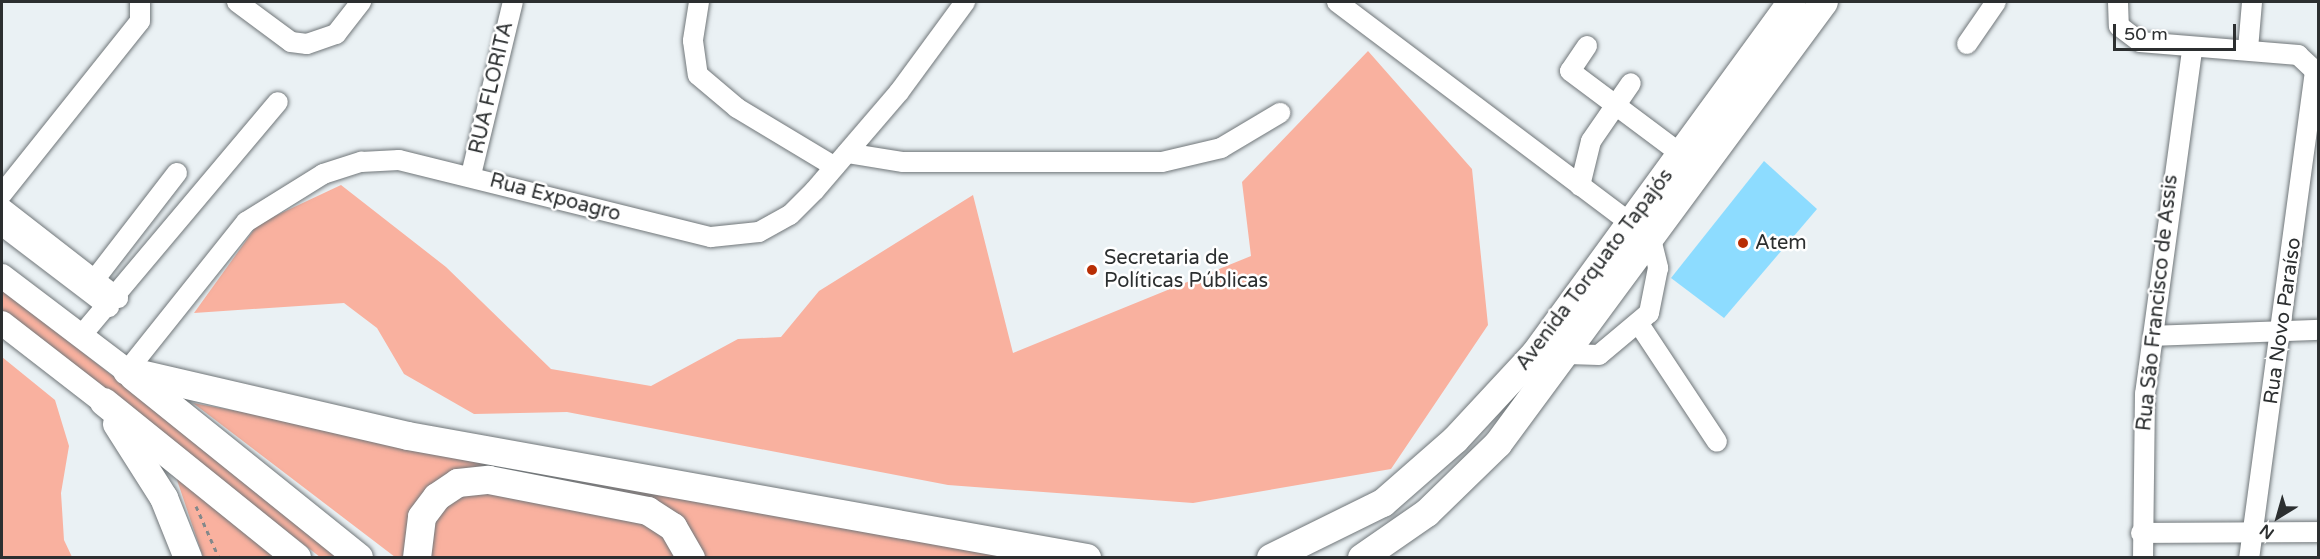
<!DOCTYPE html>
<meta charset="utf-8">
<style>
body{margin:0}
#map{position:relative;width:2320px;height:559px;overflow:hidden;background:#eaf1f4;font-family:"Varela Round",sans-serif}
div>[style]{position:absolute}
.green>*{inset:0;background:#f9b19f}
.building>*{inset:0;background:#8ddcff}
.path>*{height:3px;margin-top:-1.5px;transform-origin:0;background:repeating-linear-gradient(90deg,#83888a 0 4.5px,transparent 0 9px)}
.roads{filter:drop-shadow(0 0 2px #707679) drop-shadow(0 0 2px #707679)}
.minor>*{height:20px;margin:-10px;padding:0 10px;transform-origin:10px;border-radius:10px;background:#fff}
.major>*{height:24px;margin:-12px;padding:0 12px;transform-origin:12px;border-radius:12px;background:#fff}
.highway>*{height:28px;margin:-14px;padding:0 14px;transform-origin:14px;border-radius:14px;background:#fff}
.dots>*{width:16px;height:16px;translate:-50% -50%;box-sizing:border-box;border:3px solid #fff;border-radius:50%}
span{translate:-50% -50%;white-space:nowrap;text-align:center;line-height:1.15;-webkit-text-stroke:5px #fff;paint-order:stroke}
.street-label{font-size:20px;color:#2c2f30}
.poi-label{font-size:20px;color:#2c2f30}
.left{translate:0 -50%;text-align:left}
.frame{position:absolute;inset:0;border:3px solid #2c2f30;pointer-events:none}
.north{position:absolute;left:2248px;top:487px;width:60px;height:60px;-webkit-text-stroke:4px #fff;paint-order:stroke;rotate:217deg;font-size:16px;font-weight:700;line-height:24px;text-align:center;color:#2c2f30}
.north::after{content:'';display:block;margin:auto;width:21px;height:27px;background:#2c2f30;clip-path:polygon(50% 0,100% 100%,50% 72%,0 100%)}
.scale{position:absolute;left:2113px;top:24px;width:123px;height:27px;box-sizing:border-box;border:3px solid #2c2f30;border-top:0;padding-left:8px;font-size:18px;line-height:21px;white-space:nowrap;color:#2c2f30;-webkit-text-stroke:4px #fff;paint-order:stroke}
</style>
<div id="map">
<div class="green">
<i style="clip-path:polygon(1368px 51px,1472px 169px,1488px 325px,1391px 469px,1193px 503px,948px 485px,567px 412px,474px 414px,404px 374px,377px 328px,344px 303px,194px 313px,258px 224px,341px 185px,446px 267px,551px 369px,651px 386px,738px 339px,781px 337px,819px 291px,973px 195px,1013px 353px,1251px 256px,1242px 182px)"></i>
<i style="clip-path:polygon(2px 289px,343px 557px,320px 557px,2px 312px)"></i>
<i style="clip-path:polygon(2px 357px,55px 400px,69px 446px,61px 493px,64px 540px,72px 557px,2px 557px)"></i>
<i style="clip-path:polygon(193px 403px,413px 443px,1036px 557px,705px 557px,686px 523px,491px 471px,407px 526px,403px 557px,395px 557px)"></i>
<i style="clip-path:polygon(176px 477px,282px 557px,203px 557px)"></i>
<i style="clip-path:polygon(478px 490px,650px 523px,682px 558px,431px 558px,436px 518px,449px 502px)"></i>
</div>
<div class="building">
<i style="clip-path:polygon(1764px 161px,1817px 209px,1724px 318px,1671px 278px)"></i>
</div>
<div class="path">
<i style="left:196px;top:506px;width:57px;rotate:66.1deg"></i>
</div>
<div class="roads">
<div class="minor">
<i style="left:237px;top:2px;width:67px;rotate:36.5deg"></i>
<i style="left:291px;top:42px;width:16px;rotate:7deg"></i>
<i style="left:307px;top:44px;width:31px;rotate:-19deg"></i>
<i style="left:336px;top:34px;width:41px;rotate:-52deg"></i>
<i style="left:699px;top:2px;width:39px;rotate:99deg"></i>
<i style="left:693px;top:41px;width:34px;rotate:82deg"></i>
<i style="left:698px;top:75px;width:51px;rotate:40.2deg"></i>
<i style="left:737px;top:108px;width:114px;rotate:31deg"></i>
<i style="left:1337px;top:2px;width:393px;rotate:37deg"></i>
<i style="left:1651px;top:239px;width:30px;rotate:76deg"></i>
<i style="left:1658px;top:268px;width:46px;rotate:101.3deg"></i>
<i style="left:1649px;top:313px;width:65px;rotate:140deg"></i>
<i style="left:1599px;top:355px;width:32px;rotate:-178deg"></i>
<i style="left:2118px;top:2px;width:24px;rotate:88deg"></i>
<i style="left:2119px;top:26px;width:26px;rotate:37deg"></i>
<i style="left:2140px;top:42px;width:159px;rotate:4.7deg"></i>
<i style="left:2298px;top:55px;width:23px;rotate:43deg"></i>
<i style="left:2315px;top:71px;width:491px;rotate:97.7deg"></i>
<i style="left:1967px;top:44px;width:51px;rotate:-55.4deg"></i>
<i style="left:1587px;top:46px;width:30px;rotate:124deg"></i>
<i style="left:1570px;top:71px;width:139px;rotate:36.8deg"></i>
<i style="left:2248px;top:49px;width:47px;rotate:-85.1deg"></i>
<i style="left:847px;top:153px;width:57px;rotate:9.1deg"></i>
<i style="left:903px;top:162px;width:259px"></i>
<i style="left:1162px;top:162px;width:61px;rotate:-13.3deg"></i>
<i style="left:1221px;top:148px;width:69px;rotate:-30.7deg"></i>
<i style="left:471px;top:175px;width:178px;rotate:-76.4deg"></i>
<i style="left:1580px;top:186px;width:46px;rotate:-76.3deg"></i>
<i style="left:1591px;top:141px;width:70px;rotate:-55.4deg"></i>
<i style="left:2px;top:194px;width:221px;rotate:-51.4deg"></i>
<i style="left:140px;top:21px;width:19px;rotate:-90deg"></i>
<i style="left:2px;top:208px;width:147px;rotate:37.8deg"></i>
<i style="left:4px;top:227px;width:132px;rotate:37.3deg"></i>
<i style="left:95px;top:279px;width:134px;rotate:-52.3deg"></i>
<i style="left:1639px;top:324px;width:141px;rotate:56.5deg"></i>
<i style="left:2153px;top:336px;width:165px;rotate:-2.1deg"></i>
<i style="left:80px;top:337px;width:307px;rotate:-49.9deg"></i>
<i style="left:127px;top:371px;width:191px;rotate:-51.4deg"></i>
<i style="left:246px;top:222px;width:91px;rotate:-31.9deg"></i>
<i style="left:323px;top:174px;width:40px;rotate:-18deg"></i>
<i style="left:361px;top:162px;width:38px;rotate:-3deg"></i>
<i style="left:399px;top:160px;width:321px;rotate:13.9deg"></i>
<i style="left:711px;top:237px;width:48px;rotate:-5.9deg"></i>
<i style="left:759px;top:232px;width:35px;rotate:-29deg"></i>
<i style="left:790px;top:215px;width:35px;rotate:-45deg"></i>
<i style="left:815px;top:190px;width:129px;rotate:-49.4deg"></i>
<i style="left:899px;top:92px;width:112px;rotate:-53.7deg"></i>
<i style="left:2141px;top:533px;width:177px;rotate:-0.3deg"></i>
<i style="left:2143px;top:558px;width:164px;rotate:-89.3deg"></i>
<i style="left:2145px;top:394px;width:347px;rotate:-82.2deg"></i>
</div>
<div class="major">
<i style="left:2px;top:276px;width:157px;rotate:37.2deg"></i>
<i style="left:2px;top:323px;width:129px;rotate:37.8deg"></i>
</div>
<div class="highway">
<i style="left:127px;top:371px;width:288px;rotate:13deg"></i>
<i style="left:408px;top:436px;width:690px;rotate:10.19deg"></i>
<i style="left:133px;top:376px;width:290px;rotate:38.8deg"></i>
<i style="left:104px;top:402px;width:248px;rotate:38.9deg"></i>
<i style="left:117px;top:424px;width:88px;rotate:57.6deg"></i>
<i style="left:164px;top:498px;width:65px;rotate:68.2deg"></i>
<i style="left:417px;top:558px;width:41px;rotate:-83deg"></i>
<i style="left:422px;top:517px;width:25px;rotate:-53deg"></i>
<i style="left:437px;top:497px;width:25px;rotate:-34deg"></i>
<i style="left:458px;top:483px;width:31px;rotate:-6deg"></i>
<i style="left:489px;top:480px;width:162px;rotate:11deg"></i>
<i style="left:648px;top:511px;width:30px;rotate:33deg"></i>
<i style="left:673px;top:527px;width:36px;rotate:60deg"></i>
<i style="left:1271px;top:558px;width:125px;rotate:-26.2deg"></i>
<i style="left:1383px;top:503px;width:96px;rotate:-41.2deg"></i>
<i style="left:1455px;top:440px;width:117px;rotate:-47.1deg"></i>
<i style="left:1535px;top:354px;width:436px;rotate:-53.9deg"></i>
<i style="left:1362px;top:558px;width:79px;rotate:-34.7deg"></i>
<i style="left:1427px;top:513px;width:99px;rotate:-44.2deg"></i>
<i style="left:1498px;top:444px;width:549px;rotate:-53.59deg"></i>
</div>
</div>
<div class="dots">
<i style="left:1743px;top:243px;background:#b82e04"></i>
<i style="left:1092px;top:270px;background:#b82e04"></i>
</div>
<div class="street-label">
<span style="left:492px;top:88px;rotate:-77deg">RUA FLORITA</span>
<span style="left:555px;top:198px;rotate:15deg">Rua Expoagro</span>
<span style="left:1595px;top:270px;rotate:-53deg">Avenida Torquato Tapajós</span>
<span style="left:2158px;top:303px;rotate:-84deg">Rua São Francisco de Assis</span>
<span style="left:2283px;top:321px;rotate:-82deg">Rua Novo Paraíso</span>
</div>
<div class="poi-label">
<span class="left" style="left:1755px;top:243px">Atem</span>
<span class="left" style="left:1104px;top:270px">Secretaria de<br>Políticas Públicas</span>
</div>
<div class="frame"></div>
<div class="north">N</div>
<div class="scale">50 m</div>
</div>
